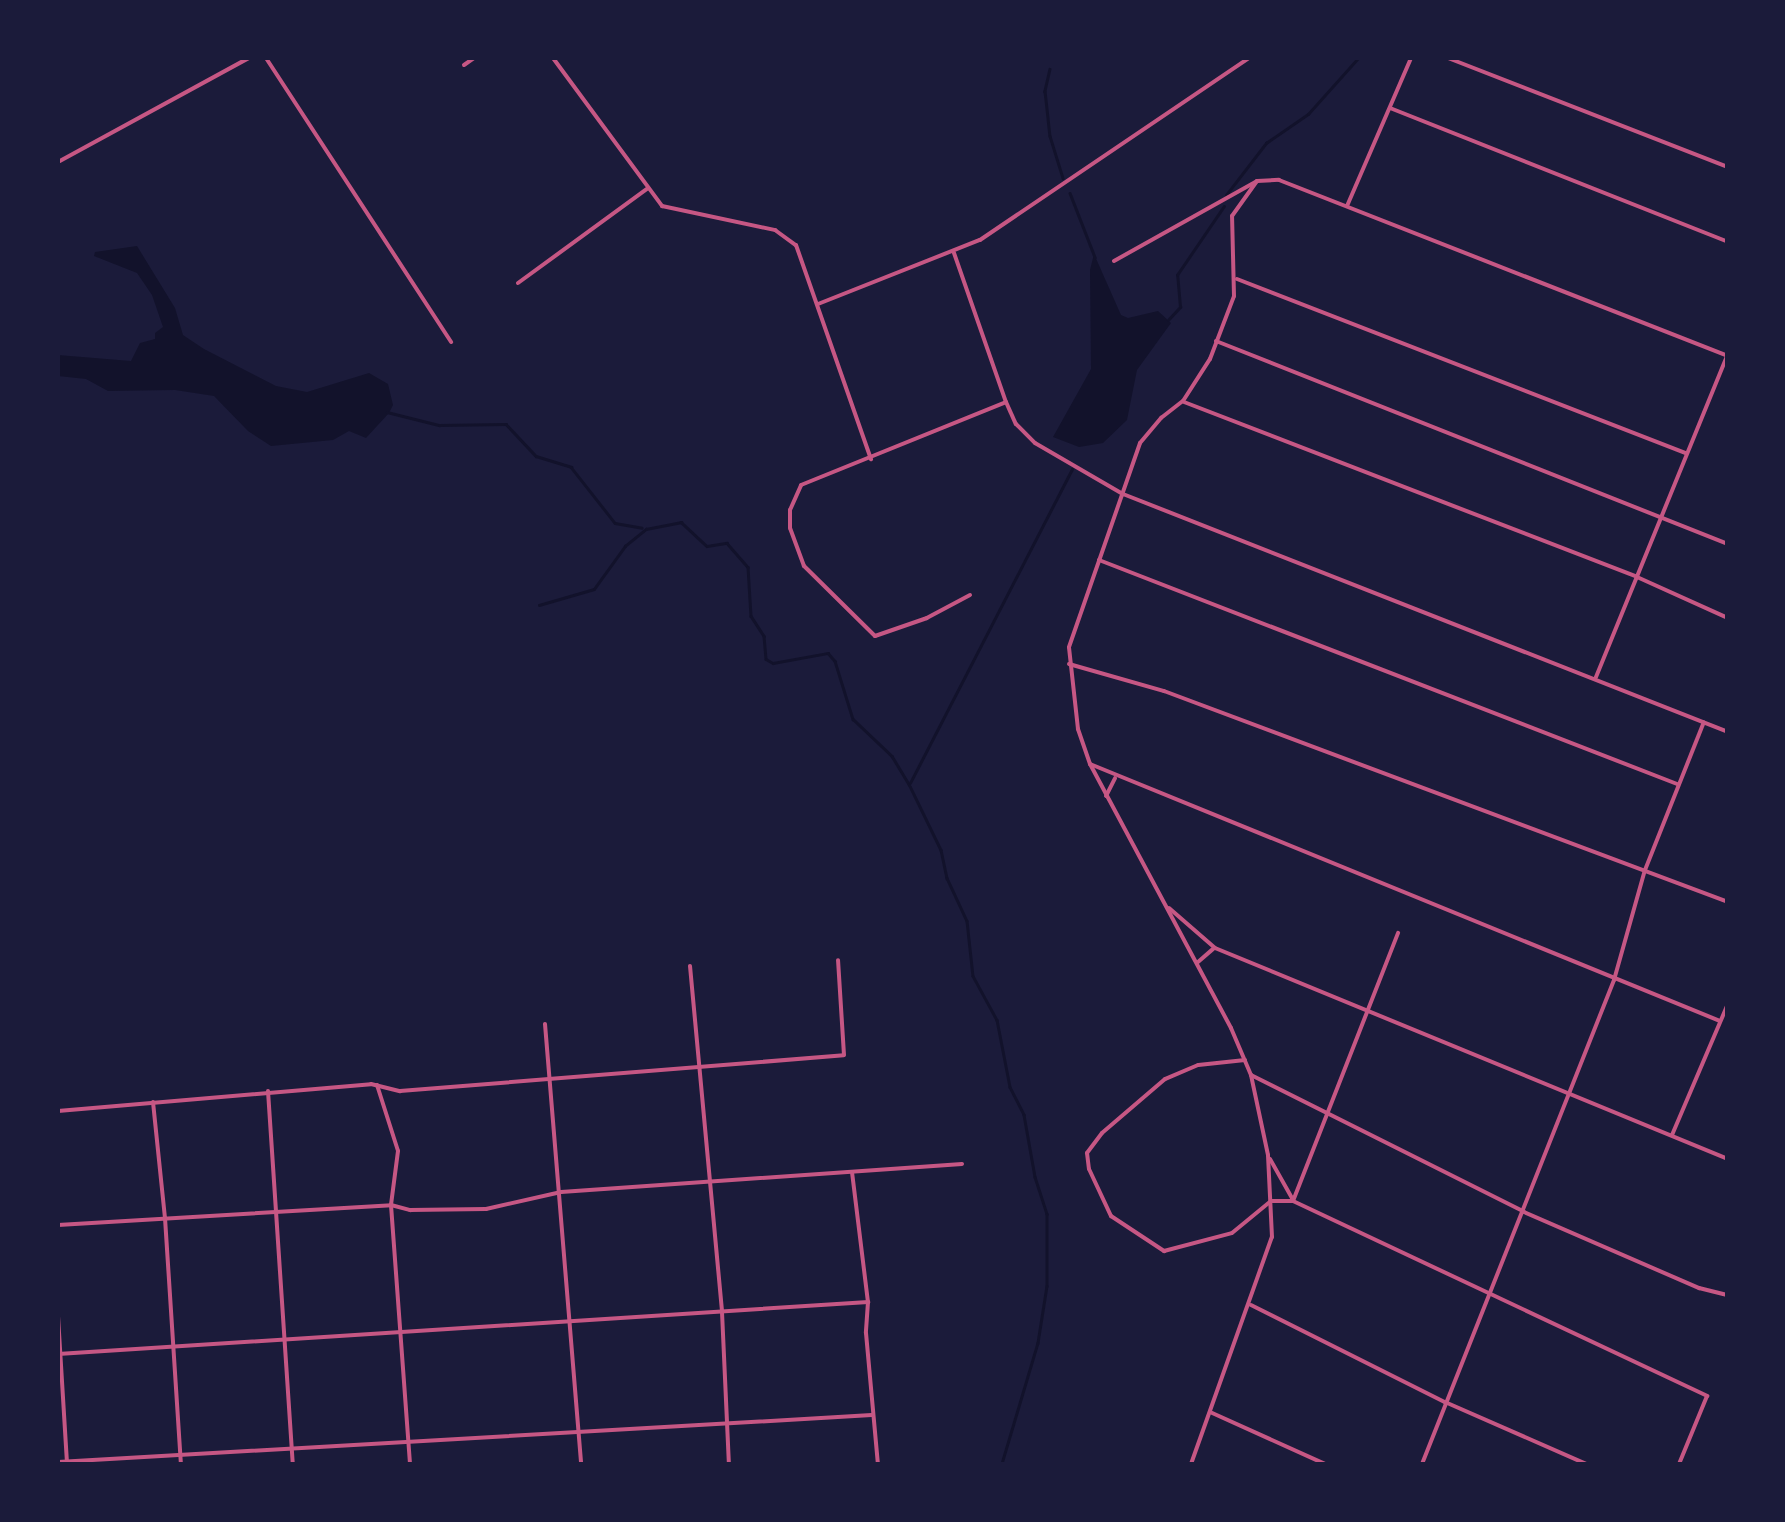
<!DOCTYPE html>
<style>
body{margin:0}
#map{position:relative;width:1785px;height:1522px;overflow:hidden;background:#1b1b3a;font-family:"Alegreya Sans",sans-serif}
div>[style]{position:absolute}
.water>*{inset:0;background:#12122b}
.stream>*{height:2.5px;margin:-1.25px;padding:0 1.25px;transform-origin:1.25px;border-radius:1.25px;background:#12122b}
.minor>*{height:4px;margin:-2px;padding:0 2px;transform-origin:2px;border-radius:2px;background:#c65784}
span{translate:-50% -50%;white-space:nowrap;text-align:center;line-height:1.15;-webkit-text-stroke:9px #1b1b3a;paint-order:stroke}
.frame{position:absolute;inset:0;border:60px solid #1b1b3a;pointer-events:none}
</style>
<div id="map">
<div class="water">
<i style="clip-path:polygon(137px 246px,175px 308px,183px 335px,204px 349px,276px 386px,307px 392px,369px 373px,388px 384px,393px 405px,389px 413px,366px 438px,349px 431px,333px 440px,271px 446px,248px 431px,214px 396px,175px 390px,108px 391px,86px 379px,58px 376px,58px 355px,131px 361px,140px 343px,155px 339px,155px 333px,163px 327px,152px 295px,137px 273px,94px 256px,95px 252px)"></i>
<i style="clip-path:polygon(1094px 254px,1121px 315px,1128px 318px,1158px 311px,1171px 323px,1137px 370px,1127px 420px,1103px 443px,1079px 447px,1053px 437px,1091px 369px,1090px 270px)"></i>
</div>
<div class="stream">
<i style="left:1050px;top:69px;width:23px;rotate:103deg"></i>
<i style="left:1045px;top:91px;width:45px;rotate:83.7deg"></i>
<i style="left:1050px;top:136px;width:44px;rotate:72.8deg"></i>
<i style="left:1070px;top:193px;width:69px;rotate:68.7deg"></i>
<i style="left:1226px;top:195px;width:66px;rotate:-52.4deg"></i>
<i style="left:1266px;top:143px;width:51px;rotate:-34.6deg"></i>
<i style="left:1308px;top:114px;width:75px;rotate:-48.2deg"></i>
<i style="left:1168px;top:320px;width:18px;rotate:-47deg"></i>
<i style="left:1180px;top:307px;width:32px;rotate:-95deg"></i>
<i style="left:1177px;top:275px;width:83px;rotate:-55.7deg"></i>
<i style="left:387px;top:412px;width:54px;rotate:14deg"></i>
<i style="left:439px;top:425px;width:67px;rotate:-0.9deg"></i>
<i style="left:506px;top:424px;width:44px;rotate:46.8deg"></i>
<i style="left:536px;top:456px;width:37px;rotate:17deg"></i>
<i style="left:571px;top:467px;width:71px;rotate:51.8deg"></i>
<i style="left:615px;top:523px;width:27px;rotate:10deg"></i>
<i style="left:539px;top:605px;width:57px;rotate:-16.2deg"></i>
<i style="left:594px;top:589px;width:53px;rotate:-54.2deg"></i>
<i style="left:625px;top:546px;width:27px;rotate:-39deg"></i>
<i style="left:646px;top:529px;width:36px;rotate:-11deg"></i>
<i style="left:681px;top:522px;width:35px;rotate:43deg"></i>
<i style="left:707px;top:546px;width:20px;rotate:-9deg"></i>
<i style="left:727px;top:543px;width:32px;rotate:49deg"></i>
<i style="left:748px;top:567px;width:49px;rotate:86.5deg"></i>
<i style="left:751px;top:616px;width:24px;rotate:57deg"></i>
<i style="left:764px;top:636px;width:23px;rotate:85deg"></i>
<i style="left:766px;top:659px;width:8px;rotate:30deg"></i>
<i style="left:773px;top:663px;width:56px;rotate:-10.3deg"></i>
<i style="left:828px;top:653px;width:11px;rotate:49deg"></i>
<i style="left:835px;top:661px;width:61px;rotate:72.8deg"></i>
<i style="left:853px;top:719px;width:54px;rotate:43.5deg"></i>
<i style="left:892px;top:756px;width:33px;rotate:59deg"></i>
<i style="left:909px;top:784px;width:73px;rotate:64.1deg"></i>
<i style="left:941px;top:850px;width:29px;rotate:78deg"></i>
<i style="left:947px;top:878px;width:47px;rotate:65.1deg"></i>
<i style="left:967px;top:921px;width:55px;rotate:83.8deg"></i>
<i style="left:973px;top:976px;width:50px;rotate:61.4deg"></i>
<i style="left:997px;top:1020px;width:68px;rotate:79deg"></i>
<i style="left:1010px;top:1087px;width:31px;rotate:63deg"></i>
<i style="left:1024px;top:1115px;width:63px;rotate:79.9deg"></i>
<i style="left:1035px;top:1177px;width:39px;rotate:72deg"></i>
<i style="left:1047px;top:1214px;width:72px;rotate:90deg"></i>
<i style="left:1047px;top:1286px;width:58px;rotate:99deg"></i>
<i style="left:1038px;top:1343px;width:126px;rotate:106.6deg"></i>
<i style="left:910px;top:783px;width:353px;rotate:-62.7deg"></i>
</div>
<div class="minor">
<i style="left:266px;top:58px;width:339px;rotate:56.9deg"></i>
<i style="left:553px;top:58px;width:184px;rotate:53.6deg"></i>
<i style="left:662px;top:206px;width:116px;rotate:12deg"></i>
<i style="left:775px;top:230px;width:26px;rotate:36deg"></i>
<i style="left:796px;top:245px;width:227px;rotate:70.7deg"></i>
<i style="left:1448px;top:58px;width:300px;rotate:21.3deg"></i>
<i style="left:464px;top:65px;width:12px;rotate:-35deg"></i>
<i style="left:1390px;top:108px;width:364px;rotate:21.6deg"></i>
<i style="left:58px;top:162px;width:217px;rotate:-28.6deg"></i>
<i style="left:1347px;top:206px;width:161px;rotate:-66.6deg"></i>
<i style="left:954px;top:253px;width:158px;rotate:70.8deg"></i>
<i style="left:1006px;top:402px;width:24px;rotate:66deg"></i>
<i style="left:1016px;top:424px;width:27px;rotate:45deg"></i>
<i style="left:1035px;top:443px;width:102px;rotate:30.1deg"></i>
<i style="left:1123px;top:494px;width:650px;rotate:21.47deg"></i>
<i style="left:1114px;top:261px;width:164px;rotate:-29.2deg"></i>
<i style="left:1257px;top:181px;width:22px;rotate:-3deg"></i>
<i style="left:1279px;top:180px;width:482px;rotate:21.4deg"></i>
<i style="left:1237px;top:279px;width:482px;rotate:21.2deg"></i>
<i style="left:518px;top:283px;width:160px;rotate:-36.1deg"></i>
<i style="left:818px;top:304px;width:174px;rotate:-21.6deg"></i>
<i style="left:980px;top:240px;width:325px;rotate:-34.1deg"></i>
<i style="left:1216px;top:341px;width:551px;rotate:21.63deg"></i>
<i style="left:1184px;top:402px;width:486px;rotate:21.1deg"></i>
<i style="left:1637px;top:577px;width:100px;rotate:24.3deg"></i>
<i style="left:1099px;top:560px;width:620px;rotate:21.18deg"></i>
<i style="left:970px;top:595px;width:49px;rotate:151.9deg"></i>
<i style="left:927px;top:618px;width:55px;rotate:160.9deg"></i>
<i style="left:875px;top:636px;width:100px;rotate:-135.4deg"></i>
<i style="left:804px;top:566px;width:40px;rotate:-110.2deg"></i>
<i style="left:790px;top:528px;width:18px;rotate:-90deg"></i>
<i style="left:790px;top:510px;width:27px;rotate:-66deg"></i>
<i style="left:801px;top:485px;width:221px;rotate:-22deg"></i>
<i style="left:58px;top:657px;width:15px;rotate:90deg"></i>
<i style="left:1069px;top:664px;width:99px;rotate:15.9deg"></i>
<i style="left:1164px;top:691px;width:602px;rotate:20.51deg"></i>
<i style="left:1596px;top:677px;width:350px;rotate:-67.8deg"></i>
<i style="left:1090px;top:764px;width:680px;rotate:22.19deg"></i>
<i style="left:1106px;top:796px;width:20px;rotate:-63deg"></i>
<i style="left:1169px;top:908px;width:61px;rotate:41deg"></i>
<i style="left:1215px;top:948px;width:555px;rotate:22.36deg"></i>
<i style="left:1198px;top:962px;width:20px;rotate:-41deg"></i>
<i style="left:690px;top:966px;width:347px;rotate:84.7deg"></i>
<i style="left:722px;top:1312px;width:152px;rotate:87.4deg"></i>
<i style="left:545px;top:1024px;width:441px;rotate:85.3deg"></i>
<i style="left:1245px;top:1060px;width:47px;rotate:173.9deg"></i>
<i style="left:1198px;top:1065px;width:36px;rotate:157deg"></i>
<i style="left:1165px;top:1079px;width:83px;rotate:139.4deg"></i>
<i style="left:1102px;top:1133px;width:25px;rotate:127deg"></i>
<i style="left:1087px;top:1153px;width:16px;rotate:83deg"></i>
<i style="left:1089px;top:1169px;width:52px;rotate:64.9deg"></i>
<i style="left:1111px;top:1216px;width:64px;rotate:33.4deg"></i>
<i style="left:1164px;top:1251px;width:70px;rotate:-14.8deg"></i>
<i style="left:1232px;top:1233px;width:50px;rotate:-39.4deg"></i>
<i style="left:1251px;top:1075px;width:305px;rotate:26.6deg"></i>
<i style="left:1524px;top:1212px;width:191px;rotate:23.5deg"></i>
<i style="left:1699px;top:1288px;width:30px;rotate:14deg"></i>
<i style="left:377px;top:1085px;width:69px;rotate:72.3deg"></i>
<i style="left:398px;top:1151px;width:54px;rotate:97.4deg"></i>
<i style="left:391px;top:1205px;width:260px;rotate:85.8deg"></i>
<i style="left:268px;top:1091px;width:374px;rotate:86.2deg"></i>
<i style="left:153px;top:1102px;width:117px;rotate:84.1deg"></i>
<i style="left:165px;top:1218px;width:247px;rotate:86.3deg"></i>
<i style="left:58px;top:1111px;width:314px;rotate:-4.9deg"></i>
<i style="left:371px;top:1084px;width:30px;rotate:14deg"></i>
<i style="left:400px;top:1091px;width:445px;rotate:-4.6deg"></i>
<i style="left:844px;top:1055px;width:95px;rotate:-93.6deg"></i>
<i style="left:1672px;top:1135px;width:142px;rotate:-66.9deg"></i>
<i style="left:1270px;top:1159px;width:45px;rotate:60.6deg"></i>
<i style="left:852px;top:1172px;width:131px;rotate:83deg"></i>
<i style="left:868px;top:1302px;width:31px;rotate:94deg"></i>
<i style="left:866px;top:1333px;width:132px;rotate:84.8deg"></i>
<i style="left:1271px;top:1201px;width:22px"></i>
<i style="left:1293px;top:1201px;width:458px;rotate:25.2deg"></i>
<i style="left:1707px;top:1396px;width:74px;rotate:112.4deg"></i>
<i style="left:1293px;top:1201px;width:288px;rotate:-68.6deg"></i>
<i style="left:58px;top:1225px;width:334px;rotate:-3.4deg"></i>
<i style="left:391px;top:1205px;width:20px;rotate:15deg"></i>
<i style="left:410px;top:1210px;width:76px;rotate:-0.8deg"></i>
<i style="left:486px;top:1209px;width:77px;rotate:-12.8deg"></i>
<i style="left:561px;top:1192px;width:402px;rotate:-4deg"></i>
<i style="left:1251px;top:1305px;width:217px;rotate:26.6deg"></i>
<i style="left:1445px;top:1402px;width:154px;rotate:23.7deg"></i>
<i style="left:58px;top:1316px;width:148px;rotate:86.5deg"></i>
<i style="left:58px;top:1354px;width:812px;rotate:-3.67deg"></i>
<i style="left:1210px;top:1412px;width:126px;rotate:24.3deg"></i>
<i style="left:58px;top:1462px;width:815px;rotate:-3.3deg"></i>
<i style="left:1191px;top:1464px;width:241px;rotate:-70.4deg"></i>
<i style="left:1272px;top:1237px;width:82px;rotate:-92.8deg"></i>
<i style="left:1268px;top:1155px;width:82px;rotate:-102deg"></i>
<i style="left:1251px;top:1075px;width:51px;rotate:-113.1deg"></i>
<i style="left:1231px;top:1028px;width:299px;rotate:-118.1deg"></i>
<i style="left:1090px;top:764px;width:37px;rotate:-109deg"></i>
<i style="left:1078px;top:729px;width:82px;rotate:-96.3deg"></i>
<i style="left:1069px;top:647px;width:216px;rotate:-70.8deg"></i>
<i style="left:1140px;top:443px;width:33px;rotate:-50deg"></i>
<i style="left:1161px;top:418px;width:28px;rotate:-38deg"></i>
<i style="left:1183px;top:401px;width:50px;rotate:-57.3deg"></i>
<i style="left:1210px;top:359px;width:67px;rotate:-69.1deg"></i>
<i style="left:1234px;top:296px;width:80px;rotate:-91.4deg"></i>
<i style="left:1232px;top:216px;width:43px;rotate:-54.5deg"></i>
<i style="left:1422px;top:1464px;width:521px;rotate:-68.36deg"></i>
<i style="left:1614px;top:980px;width:114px;rotate:-74.3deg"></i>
<i style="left:1645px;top:870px;width:159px;rotate:-68.3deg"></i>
</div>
<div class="frame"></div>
</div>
